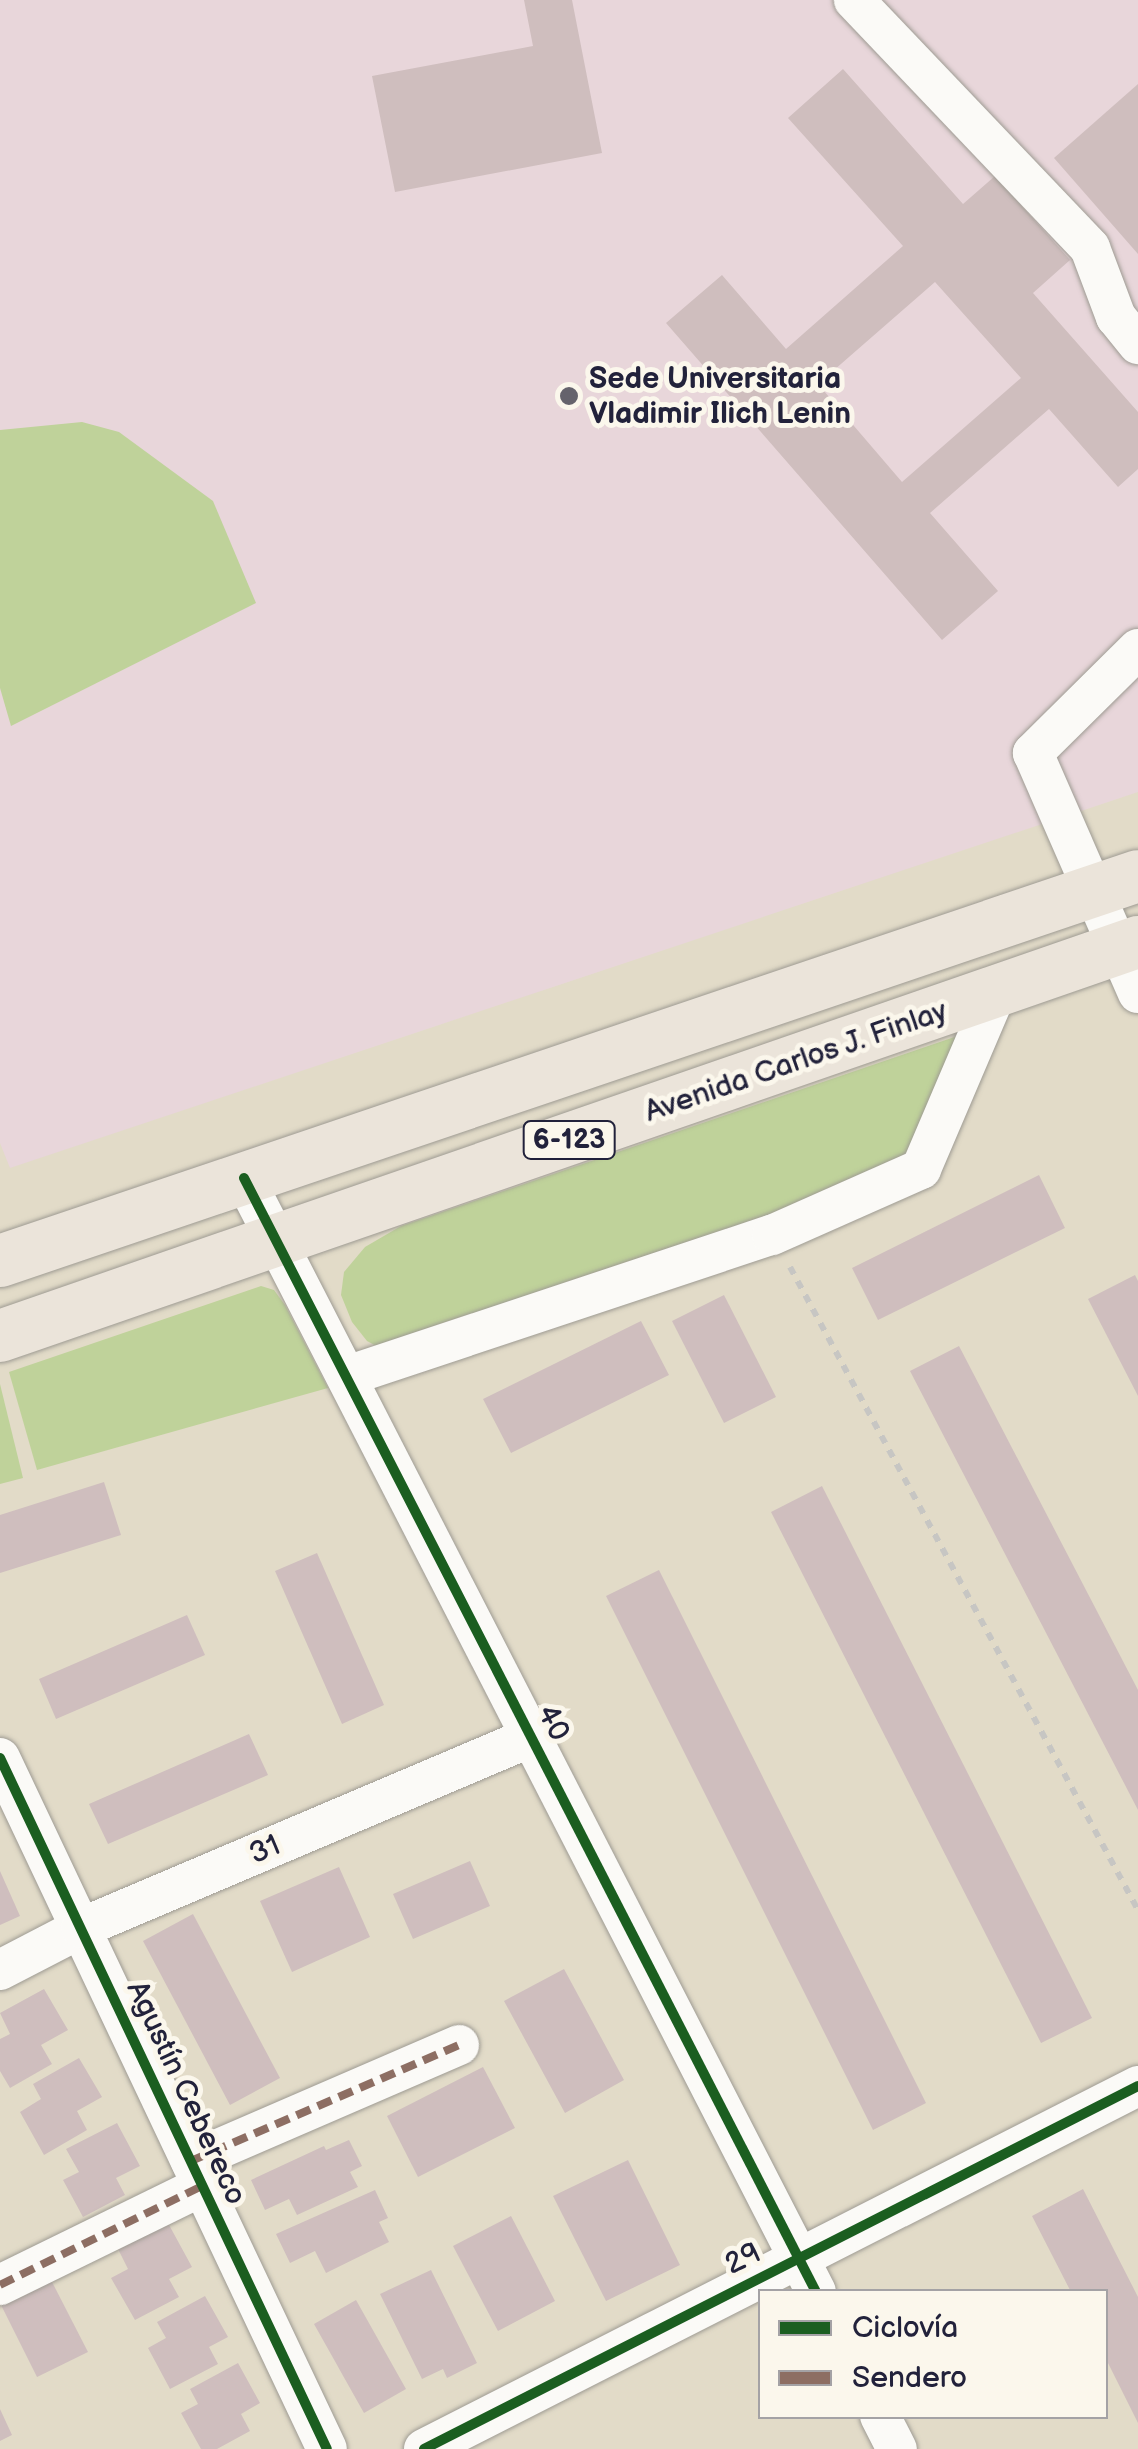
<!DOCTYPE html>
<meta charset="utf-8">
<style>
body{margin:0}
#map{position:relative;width:1138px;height:2449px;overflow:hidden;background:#e2dbc8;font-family:"Balsamiq Sans",sans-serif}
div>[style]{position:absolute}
.built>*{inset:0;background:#e8d6da}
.green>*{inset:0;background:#bfd29a}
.building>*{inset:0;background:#cfbebe}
.path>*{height:6px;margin-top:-3px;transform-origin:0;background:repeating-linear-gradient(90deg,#c7c6c3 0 8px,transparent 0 16px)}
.roads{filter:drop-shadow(0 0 2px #9e9b93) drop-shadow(0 0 2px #9e9b93)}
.minor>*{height:40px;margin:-20px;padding:0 20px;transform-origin:20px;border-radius:20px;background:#fbfaf7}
.major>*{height:52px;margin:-26px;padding:0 26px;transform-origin:26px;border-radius:26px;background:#ebe4da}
.quiet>*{height:8px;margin-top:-4px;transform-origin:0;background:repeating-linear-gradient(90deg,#8d6e63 0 15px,transparent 0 23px)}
.cycleway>*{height:10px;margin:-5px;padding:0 5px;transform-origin:5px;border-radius:5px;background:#1b5e20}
.dots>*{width:28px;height:28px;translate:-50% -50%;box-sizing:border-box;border:5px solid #fbf7ec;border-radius:50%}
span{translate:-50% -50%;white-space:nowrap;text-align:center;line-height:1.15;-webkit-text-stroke:10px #fbf7ec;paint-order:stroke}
.shield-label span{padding:2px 8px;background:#fbf7ec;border:2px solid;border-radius:8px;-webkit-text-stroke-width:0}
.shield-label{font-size:28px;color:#22223b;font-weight:700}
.poi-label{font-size:30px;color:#22223b;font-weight:700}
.left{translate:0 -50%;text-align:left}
.street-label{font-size:30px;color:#22223b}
.legend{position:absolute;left:758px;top:2289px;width:350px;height:130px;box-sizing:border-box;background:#fbf7ec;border:2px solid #a4a2a5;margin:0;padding:12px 18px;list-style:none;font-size:30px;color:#22223b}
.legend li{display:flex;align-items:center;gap:20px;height:50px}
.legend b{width:50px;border:2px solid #a4a2a5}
</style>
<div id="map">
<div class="built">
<i style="clip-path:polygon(0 0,1138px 0,1138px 792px,10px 1168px,0 1143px)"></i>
</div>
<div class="green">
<i style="clip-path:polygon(82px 422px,119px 432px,213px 501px,256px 603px,11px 726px,0 688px,0 430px)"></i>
<i style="clip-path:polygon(972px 1031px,916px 1162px,407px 1346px,382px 1349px,367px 1341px,352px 1322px,341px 1295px,344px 1272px,365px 1247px,401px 1226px)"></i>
<i style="clip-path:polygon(261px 1286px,274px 1290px,285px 1305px,328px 1388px,37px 1470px,9px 1372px)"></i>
<i style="clip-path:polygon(0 1384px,23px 1478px,0 1484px)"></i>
</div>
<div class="building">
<i style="clip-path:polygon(524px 0,572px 0,602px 153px,395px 192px,372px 76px,533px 46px)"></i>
<i style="clip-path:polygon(evenodd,843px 69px,963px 204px,995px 176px,1070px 260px,1033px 293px,1138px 412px,1138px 469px,1118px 487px,1049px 409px,930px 513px,998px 591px,942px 640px,666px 323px,722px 275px,786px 349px,903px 246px,788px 118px,843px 69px,935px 282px,1021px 378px,902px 482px,818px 384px,935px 282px)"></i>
<i style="clip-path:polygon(1138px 84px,1138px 254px,1054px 158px)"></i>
<i style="clip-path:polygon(1039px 1175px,1065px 1228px,878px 1320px,852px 1268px)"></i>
<i style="clip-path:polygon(1135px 1275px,1138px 1281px,1138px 1396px,1088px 1299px)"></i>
<i style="clip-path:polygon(724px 1295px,776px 1397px,724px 1423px,672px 1321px)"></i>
<i style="clip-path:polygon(641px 1321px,669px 1375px,511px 1453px,483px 1399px)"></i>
<i style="clip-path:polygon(959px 1346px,1138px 1690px,1138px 1810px,910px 1371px)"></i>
<i style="clip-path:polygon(104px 1482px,121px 1535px,0 1573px,0 1515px)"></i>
<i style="clip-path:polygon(822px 1486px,1092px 2018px,1041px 2043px,771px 1512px)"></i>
<i style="clip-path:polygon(317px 1553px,384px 1705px,342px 1724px,275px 1571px)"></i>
<i style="clip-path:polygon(659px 1570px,926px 2103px,873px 2130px,606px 1596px)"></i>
<i style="clip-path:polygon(187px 1615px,205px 1655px,56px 1719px,39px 1679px)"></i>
<i style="clip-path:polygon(249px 1734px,268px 1775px,108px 1844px,89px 1804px)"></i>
<i style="clip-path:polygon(470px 1861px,490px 1906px,413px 1939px,393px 1894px)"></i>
<i style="clip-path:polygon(339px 1867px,370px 1937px,292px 1972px,260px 1901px)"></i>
<i style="clip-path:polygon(0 1871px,20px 1916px,0 1925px)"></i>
<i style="clip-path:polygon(193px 1914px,280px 2078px,230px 2105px,143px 1941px)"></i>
<i style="clip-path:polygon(564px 1969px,624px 2080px,565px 2113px,504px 2001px)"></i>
<i style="clip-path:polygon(44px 1989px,68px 2030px,41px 2045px,52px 2064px,10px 2088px,0 2071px,0 2039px,10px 2034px,0 2013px)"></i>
<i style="clip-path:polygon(79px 2058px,102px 2097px,77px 2111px,87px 2130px,44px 2155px,20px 2112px,41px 2099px,33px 2084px)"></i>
<i style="clip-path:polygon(483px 2067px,515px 2128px,418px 2177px,387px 2116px)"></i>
<i style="clip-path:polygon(117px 2123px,140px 2166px,116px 2178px,125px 2195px,83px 2217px,63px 2180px,79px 2172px,66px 2149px)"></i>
<i style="clip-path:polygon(349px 2140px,362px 2166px,350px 2172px,358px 2187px,297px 2215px,289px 2199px,265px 2210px,251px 2180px,324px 2146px,326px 2150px)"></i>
<i style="clip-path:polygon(628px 2160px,680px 2265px,606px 2301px,553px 2196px)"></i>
<i style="clip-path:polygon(1083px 2189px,1138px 2297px,1138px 2423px,1106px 2359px,1106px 2292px,1071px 2292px,1032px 2216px)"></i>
<i style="clip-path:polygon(375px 2190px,388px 2218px,379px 2222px,389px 2242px,326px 2273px,315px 2251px,290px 2263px,276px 2234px)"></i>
<i style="clip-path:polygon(511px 2216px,555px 2301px,498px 2331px,453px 2246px)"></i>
<i style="clip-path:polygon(168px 2223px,192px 2267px,169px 2279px,179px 2297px,135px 2320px,111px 2278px,128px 2269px,118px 2249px)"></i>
<i style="clip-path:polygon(431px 2270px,477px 2363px,447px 2378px,443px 2369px,422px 2379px,380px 2294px)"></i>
<i style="clip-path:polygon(50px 2278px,88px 2352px,37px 2377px,0 2303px)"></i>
<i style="clip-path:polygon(205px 2296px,228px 2337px,209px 2347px,218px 2364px,170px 2389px,148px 2348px,166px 2338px,157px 2322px)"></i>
<i style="clip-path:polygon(356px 2300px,406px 2389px,364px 2413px,314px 2324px)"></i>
<i style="clip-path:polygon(238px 2363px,260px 2403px,241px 2414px,250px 2431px,217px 2449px,201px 2449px,181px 2413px,198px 2404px,190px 2389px)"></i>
<i style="clip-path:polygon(0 2409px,12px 2435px,0 2441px)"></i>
</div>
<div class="path">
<i style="left:790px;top:1267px;width:731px;rotate:61.58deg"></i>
</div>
<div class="roads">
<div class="minor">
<i style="left:854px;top:0;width:342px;rotate:46.4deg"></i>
<i style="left:1090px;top:248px;width:74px;rotate:69.4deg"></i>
<i style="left:1116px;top:317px;width:35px;rotate:51deg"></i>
<i style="left:1138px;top:649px;width:148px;rotate:135.3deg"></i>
<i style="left:1033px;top:753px;width:262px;rotate:66.4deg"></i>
<i style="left:244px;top:1178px;width:1252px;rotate:62.82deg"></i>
<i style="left:347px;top:1376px;width:448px;rotate:-18.4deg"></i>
<i style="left:772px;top:1235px;width:163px;rotate:-23.9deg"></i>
<i style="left:921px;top:1169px;width:191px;rotate:-66.9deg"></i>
<i style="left:0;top:1758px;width:764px;rotate:64.68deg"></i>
<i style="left:0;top:1970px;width:91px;rotate:-27.4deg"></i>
<i style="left:81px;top:1928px;width:490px;rotate:-23deg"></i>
<i style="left:191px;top:2161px;width:292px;rotate:-23.4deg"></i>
<i style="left:0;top:2285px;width:225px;rotate:-26.1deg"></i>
<i style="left:880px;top:2416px;width:37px;rotate:63deg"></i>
<i style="left:424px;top:2449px;width:801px;rotate:-26.95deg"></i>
</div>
<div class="major">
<i style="left:0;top:1261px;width:1201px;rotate:-18.69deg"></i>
<i style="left:0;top:1336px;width:1204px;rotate:-19.1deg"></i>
</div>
</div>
<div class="quiet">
<i style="left:191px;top:2161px;width:292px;rotate:-23.4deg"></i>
<i style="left:0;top:2285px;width:225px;rotate:-26.1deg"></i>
</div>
<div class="cycleway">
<i style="left:244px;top:1178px;width:1252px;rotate:62.82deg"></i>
<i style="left:0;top:1758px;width:764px;rotate:64.68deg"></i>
<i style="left:424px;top:2449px;width:801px;rotate:-26.95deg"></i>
</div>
<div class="dots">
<i style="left:569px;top:396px;background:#65636c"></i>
</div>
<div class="shield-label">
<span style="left:569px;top:1140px">6-123</span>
</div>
<div class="poi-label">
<span class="left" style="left:589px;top:396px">Sede Universitaria<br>Vladimir Ilich Lenin</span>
</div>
<div class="street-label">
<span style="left:796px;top:1062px;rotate:-19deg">Avenida Carlos J. Finlay</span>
<span style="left:553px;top:1723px;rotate:63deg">40</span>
<span style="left:265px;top:1850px;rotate:-23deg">31</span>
<span style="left:186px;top:2093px;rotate:65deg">Agustín Cebereco</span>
<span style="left:743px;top:2259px;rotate:-27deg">29</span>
</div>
<ul class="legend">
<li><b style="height:12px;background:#1b5e20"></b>Ciclovía</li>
<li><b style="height:12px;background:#8d6e63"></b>Sendero</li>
</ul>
</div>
